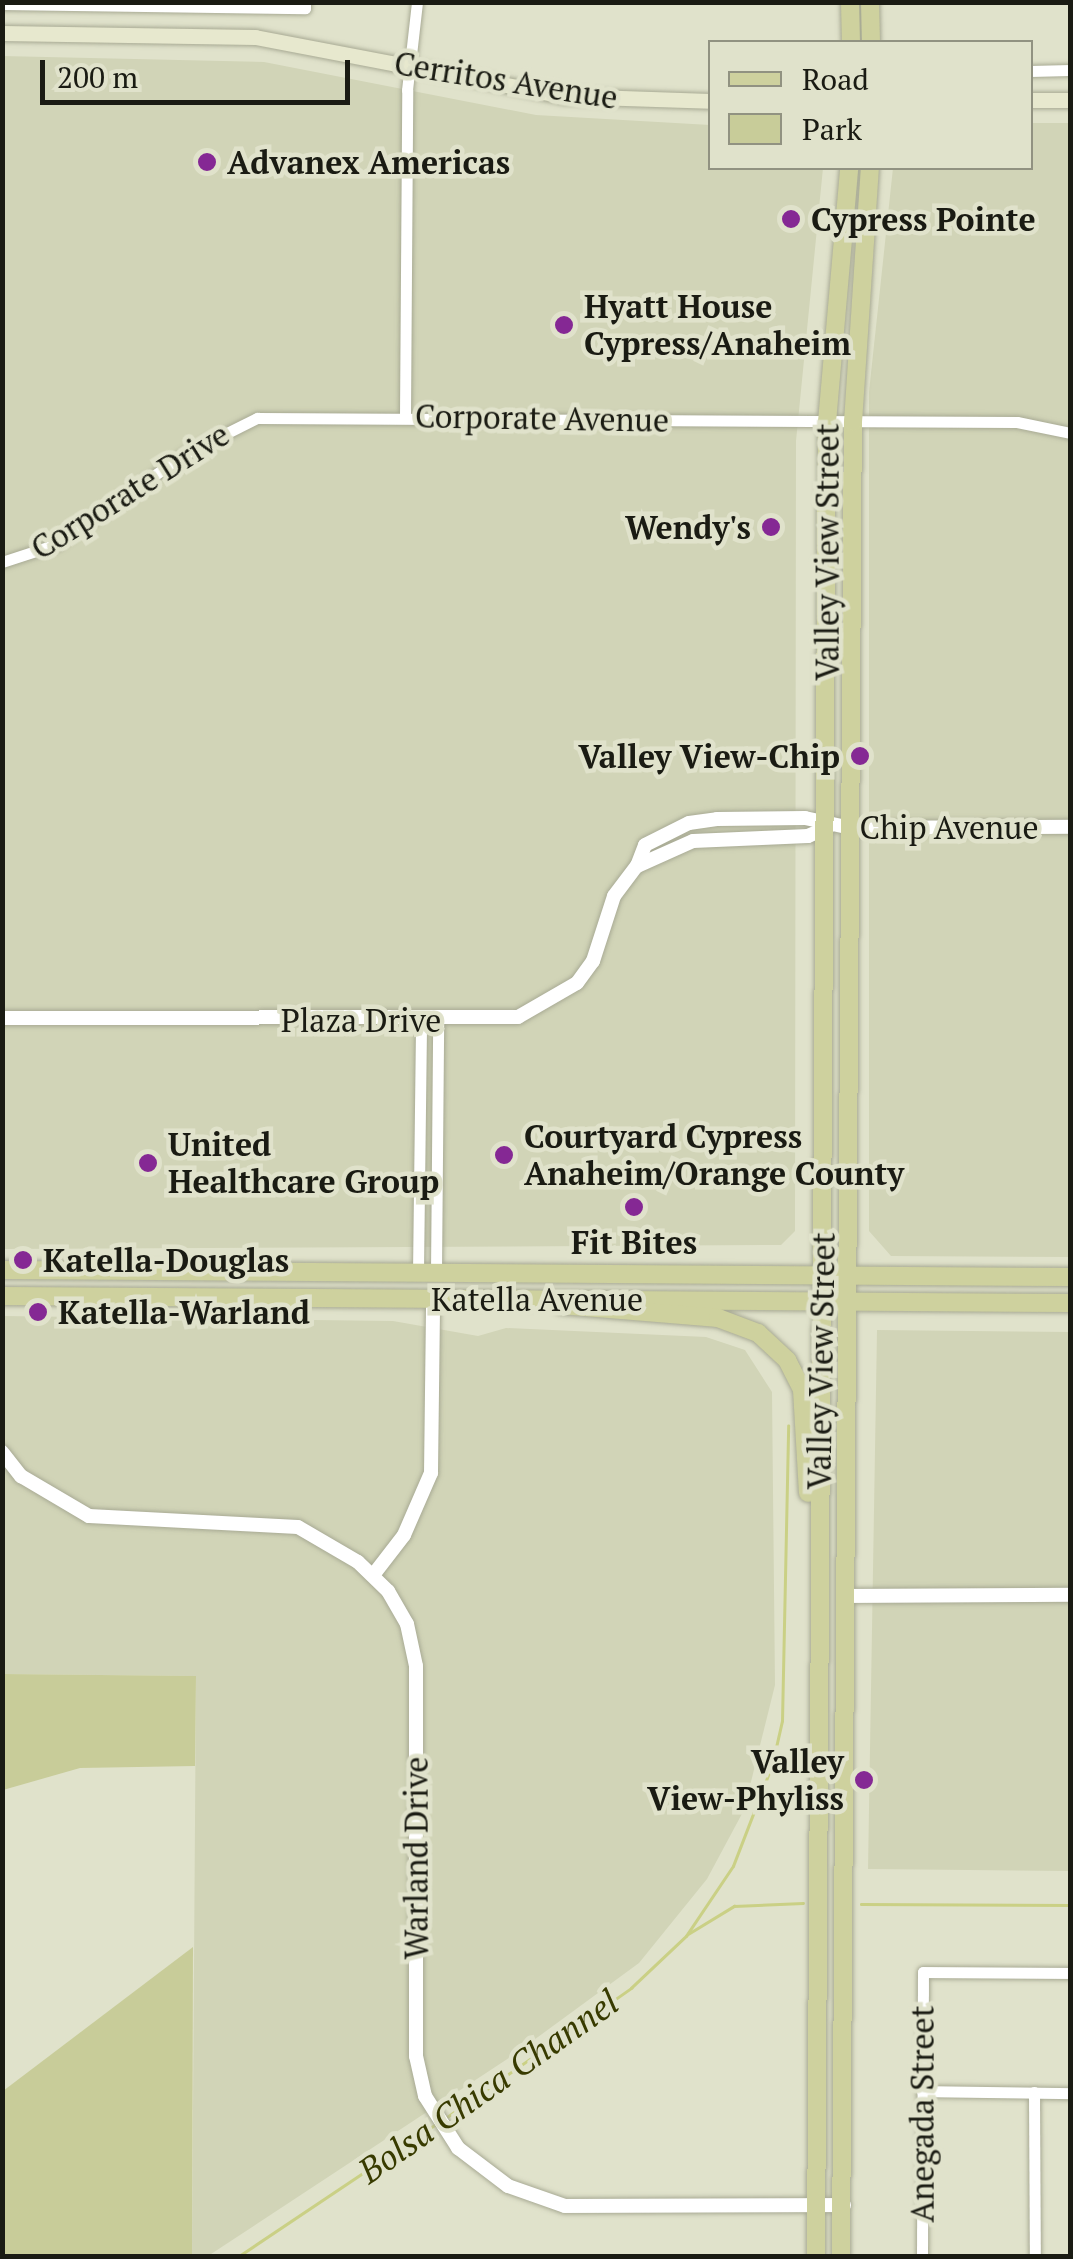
<!DOCTYPE html>
<style>
body{margin:0}
#map{position:relative;width:1073px;height:2259px;overflow:hidden;background:#e0e2cb;font-family:"PT Serif",serif}
div>[style]{position:absolute}
.built>*{inset:0;background:#d1d4b7}
.green>*{inset:0;background:#c8cc99}
.stream>*{height:2.5px;margin:-1.25px;padding:0 1.25px;transform-origin:1.25px;border-radius:1.25px;background:#cad085}
.roads{filter:drop-shadow(0 0 2px #a8aa94) drop-shadow(0 0 2px #a8aa94)}
.minor>*{height:11px;margin:-5.5px;padding:0 5.5px;transform-origin:5.5px;border-radius:5.5px;background:#fff}
.tertiary>*{height:14px;margin:-7px;padding:0 7px;transform-origin:7px;border-radius:7px;background:#fff}
.secondary>*{height:15px;margin:-7.5px;padding:0 7.5px;transform-origin:7.5px;border-radius:7.5px;background:#e7e8ce}
.primary>*{height:18px;margin:-9px;padding:0 9px;transform-origin:9px;border-radius:9px;background:#ced19e}
.dots>*{width:28px;height:28px;translate:-50% -50%;box-sizing:border-box;border:5px solid #e0e2cb;border-radius:50%}
span{translate:-50% -50%;white-space:nowrap;text-align:center;line-height:1.15;-webkit-text-stroke:9px #e0e2cb;paint-order:stroke}
.street-label{font-size:32px;color:#1a1b13}
.poi-label{font-size:32px;color:#1a1b13;font-weight:700}
.left{translate:0 -50%;text-align:left}
.right{translate:-100% -50%;text-align:right}
.water-label{font-size:35px;color:#383b00;font-style:italic}
.frame{position:absolute;inset:0;border:5px solid #1a1b13;pointer-events:none}
.legend{position:absolute;left:708px;top:40px;width:325px;height:130px;box-sizing:border-box;background:#e0e2cb;border:2px solid #919281;margin:0;padding:12px 18px;list-style:none;font-size:30px;color:#1a1b13}
.legend li{display:flex;align-items:center;gap:20px;height:50px}
.legend b{width:50px;border:2px solid #919281}
.scale{position:absolute;left:40px;top:60px;width:310px;height:45px;box-sizing:border-box;border:5px solid #1a1b13;border-top:0;padding-left:12px;font-size:30px;line-height:35px;white-space:nowrap;color:#1a1b13;-webkit-text-stroke:8px #e0e2cb;paint-order:stroke}
</style>
<div id="map">
<div class="built">
<i style="clip-path:polygon(2px 56px,264px 62px,536px 115px,710px 125px,710px 168px,823px 168px,796px 441px,795px 1231px,781px 1245px,3px 1249px)"></i>
<i style="clip-path:polygon(1031px 123px,1070px 123px,1070px 1257px,891px 1256px,869px 1231px,869px 392px,893px 168px,1030px 168px)"></i>
<i style="clip-path:polygon(3px 1316px,393px 1321px,478px 1336px,506px 1328px,706px 1337px,745px 1350px,772px 1392px,775px 1685px,744px 1810px,707px 1879px,639px 1963px,512px 2056px,208px 2256px,192px 2256px,196px 1676px,3px 1674px)"></i>
<i style="clip-path:polygon(877px 1330px,1070px 1332px,1070px 1871px,868px 1869px)"></i>
</div>
<div class="green">
<i style="clip-path:polygon(3px 1674px,196px 1676px,195px 1766px,80px 1768px,3px 1790px)"></i>
<i style="clip-path:polygon(193px 1947px,192px 2256px,3px 2256px,3px 2091px)"></i>
</div>
<div class="stream">
<i style="left:861px;top:1904px;width:209px;rotate:0.3deg"></i>
<i style="left:688px;top:1934px;width:54px;rotate:-31.3deg"></i>
<i style="left:734px;top:1906px;width:69px;rotate:-2.5deg"></i>
<i style="left:447px;top:2117px;width:225px;rotate:-35deg"></i>
<i style="left:631px;top:1988px;width:76px;rotate:-43.4deg"></i>
<i style="left:686px;top:1936px;width:84px;rotate:-56.1deg"></i>
<i style="left:733px;top:1866px;width:108px;rotate:-68.9deg"></i>
<i style="left:772px;top:1765px;width:45px;rotate:-77.2deg"></i>
<i style="left:782px;top:1721px;width:295px;rotate:-88.8deg"></i>
<i style="left:239px;top:2256px;width:237px;rotate:-33.8deg"></i>
</div>
<div class="roads">
<div class="minor">
<i style="left:2px;top:4px;width:303px;rotate:0.8deg"></i>
<i style="left:305px;top:8px;width:6px;rotate:-90deg"></i>
<i style="left:1030px;top:71px;width:40px;rotate:-1.4deg"></i>
<i style="left:405px;top:416px;width:326px;rotate:-89.6deg"></i>
<i style="left:407px;top:90px;width:89px;rotate:-83.5deg"></i>
<i style="left:2px;top:562px;width:58px;rotate:-18.1deg"></i>
<i style="left:57px;top:544px;width:154px;rotate:-35.2deg"></i>
<i style="left:183px;top:455px;width:83px;rotate:-26.6deg"></i>
<i style="left:257px;top:418px;width:760px;rotate:0.3deg"></i>
<i style="left:1017px;top:422px;width:54px;rotate:11.7deg"></i>
<i style="left:418px;top:1272px;width:252px;rotate:-89.3deg"></i>
<i style="left:436px;top:1272px;width:252px;rotate:-89.5deg"></i>
<i style="left:922px;top:2091px;width:148px;rotate:0.8deg"></i>
<i style="left:1034px;top:2092px;width:164px;rotate:89.7deg"></i>
<i style="left:922px;top:2256px;width:284px;rotate:-89.8deg"></i>
<i style="left:923px;top:1972px;width:147px;rotate:0.4deg"></i>
</div>
<div class="tertiary">
<i style="left:637px;top:866px;width:22px;rotate:-69deg"></i>
<i style="left:645px;top:845px;width:49px;rotate:-26.6deg"></i>
<i style="left:689px;top:823px;width:28px;rotate:-8deg"></i>
<i style="left:717px;top:819px;width:88px;rotate:-0.7deg"></i>
<i style="left:805px;top:818px;width:47px;rotate:12.3deg"></i>
<i style="left:851px;top:828px;width:219px;rotate:-0.3deg"></i>
<i style="left:2px;top:1018px;width:516px;rotate:-0.11deg"></i>
<i style="left:518px;top:1017px;width:68px;rotate:-30deg"></i>
<i style="left:577px;top:983px;width:27px;rotate:-54deg"></i>
<i style="left:593px;top:961px;width:68px;rotate:-72.1deg"></i>
<i style="left:614px;top:896px;width:38px;rotate:-53deg"></i>
<i style="left:637px;top:866px;width:61px;rotate:-24.1deg"></i>
<i style="left:693px;top:841px;width:115px;rotate:-2.5deg"></i>
<i style="left:808px;top:836px;width:22px;rotate:-24deg"></i>
<i style="left:2px;top:1452px;width:31px;rotate:52deg"></i>
<i style="left:21px;top:1476px;width:79px;rotate:30.5deg"></i>
<i style="left:89px;top:1516px;width:209px;rotate:3deg"></i>
<i style="left:298px;top:1527px;width:69px;rotate:30.3deg"></i>
<i style="left:358px;top:1562px;width:42px;rotate:44deg"></i>
<i style="left:388px;top:1591px;width:38px;rotate:60deg"></i>
<i style="left:407px;top:1624px;width:43px;rotate:77.9deg"></i>
<i style="left:416px;top:1666px;width:390px;rotate:90deg"></i>
<i style="left:416px;top:2056px;width:41px;rotate:77.3deg"></i>
<i style="left:425px;top:2096px;width:62px;rotate:57.6deg"></i>
<i style="left:458px;top:2148px;width:63px;rotate:37.2deg"></i>
<i style="left:508px;top:2186px;width:60px;rotate:19.3deg"></i>
<i style="left:565px;top:2206px;width:279px;rotate:-0.2deg"></i>
<i style="left:374px;top:1574px;width:49px;rotate:-52.4deg"></i>
<i style="left:404px;top:1535px;width:68px;rotate:-66.5deg"></i>
<i style="left:431px;top:1473px;width:174px;rotate:-89.3deg"></i>
<i style="left:848px;top:1596px;width:222px;rotate:-0.3deg"></i>
</div>
<div class="secondary">
<i style="left:2px;top:33px;width:253px;rotate:0.9deg"></i>
<i style="left:255px;top:37px;width:314px;rotate:10.8deg"></i>
<i style="left:563px;top:96px;width:147px;rotate:1.9deg"></i>
<i style="left:1030px;top:100px;width:40px"></i>
</div>
<div class="primary">
<i style="left:850px;top:2px;width:40px;rotate:88.6deg"></i>
<i style="left:870px;top:2px;width:40px;rotate:88.6deg"></i>
<i style="left:2px;top:1270px;width:1068px;rotate:0.38deg"></i>
<i style="left:2px;top:1296px;width:1068px;rotate:0.38deg"></i>
<i style="left:561px;top:1305px;width:158px;rotate:4.7deg"></i>
<i style="left:718px;top:1318px;width:43px;rotate:20.6deg"></i>
<i style="left:758px;top:1333px;width:40px;rotate:43deg"></i>
<i style="left:787px;top:1360px;width:33px;rotate:63deg"></i>
<i style="left:802px;top:1389px;width:104px;rotate:86.7deg"></i>
<i style="left:816px;top:2256px;width:1834px;rotate:-89.66deg"></i>
<i style="left:827px;top:422px;width:255px;rotate:-85deg"></i>
<i style="left:841px;top:2256px;width:1834px;rotate:-89.63deg"></i>
<i style="left:853px;top:422px;width:255px;rotate:-86.2deg"></i>
</div>
</div>
<div class="dots">
<i style="left:207px;top:162px;background:#852894"></i>
<i style="left:791px;top:219px;background:#852894"></i>
<i style="left:564px;top:325px;background:#852894"></i>
<i style="left:771px;top:527px;background:#852894"></i>
<i style="left:860px;top:756px;background:#852894"></i>
<i style="left:504px;top:1155px;background:#852894"></i>
<i style="left:148px;top:1163px;background:#852894"></i>
<i style="left:634px;top:1207px;background:#852894"></i>
<i style="left:23px;top:1260px;background:#852894"></i>
<i style="left:38px;top:1312px;background:#852894"></i>
<i style="left:864px;top:1780px;background:#852894"></i>
</div>
<div class="street-label">
<span style="left:506px;top:80px;rotate:9deg">Cerritos Avenue</span>
<span style="left:542px;top:418px;rotate:1deg">Corporate Avenue</span>
<span style="left:130px;top:491px;rotate:-32deg">Corporate Drive</span>
<span style="left:827px;top:552px;rotate:-90deg">Valley View Street</span>
<span style="left:949px;top:827px">Chip Avenue</span>
<span style="left:361px;top:1020px">Plaza Drive</span>
<span style="left:537px;top:1299px">Katella Avenue</span>
<span style="left:821px;top:1361px;rotate:-89deg">Valley View Street</span>
<span style="left:416px;top:1858px;rotate:-90deg">Warland Drive</span>
<span style="left:922px;top:2114px;rotate:-90deg">Anegada Street</span>
</div>
<div class="poi-label">
<span class="left" style="left:227px;top:162px">Advanex Americas</span>
<span class="left" style="left:811px;top:219px">Cypress Pointe</span>
<span class="left" style="left:584px;top:325px">Hyatt House<br>Cypress/Anaheim</span>
<span class="right" style="left:751px;top:527px">Wendy's</span>
<span class="right" style="left:840px;top:756px">Valley View-Chip</span>
<span class="left" style="left:524px;top:1155px">Courtyard Cypress<br>Anaheim/Orange County</span>
<span class="left" style="left:168px;top:1163px">United<br>Healthcare Group</span>
<span style="left:634px;top:1242px">Fit Bites</span>
<span class="left" style="left:43px;top:1260px">Katella-Douglas</span>
<span class="left" style="left:58px;top:1312px">Katella-Warland</span>
<span class="right" style="left:844px;top:1780px">Valley<br>View-Phyliss</span>
</div>
<div class="water-label">
<span style="left:488px;top:2086px;rotate:-35deg">Bolsa Chica Channel</span>
</div>
<div class="frame"></div>
<ul class="legend">
<li><b style="height:12px;background:#ced19e"></b>Road</li>
<li><b style="height:28px;background:#c8cc99"></b>Park</li>
</ul>
<div class="scale">200 m</div>
</div>
